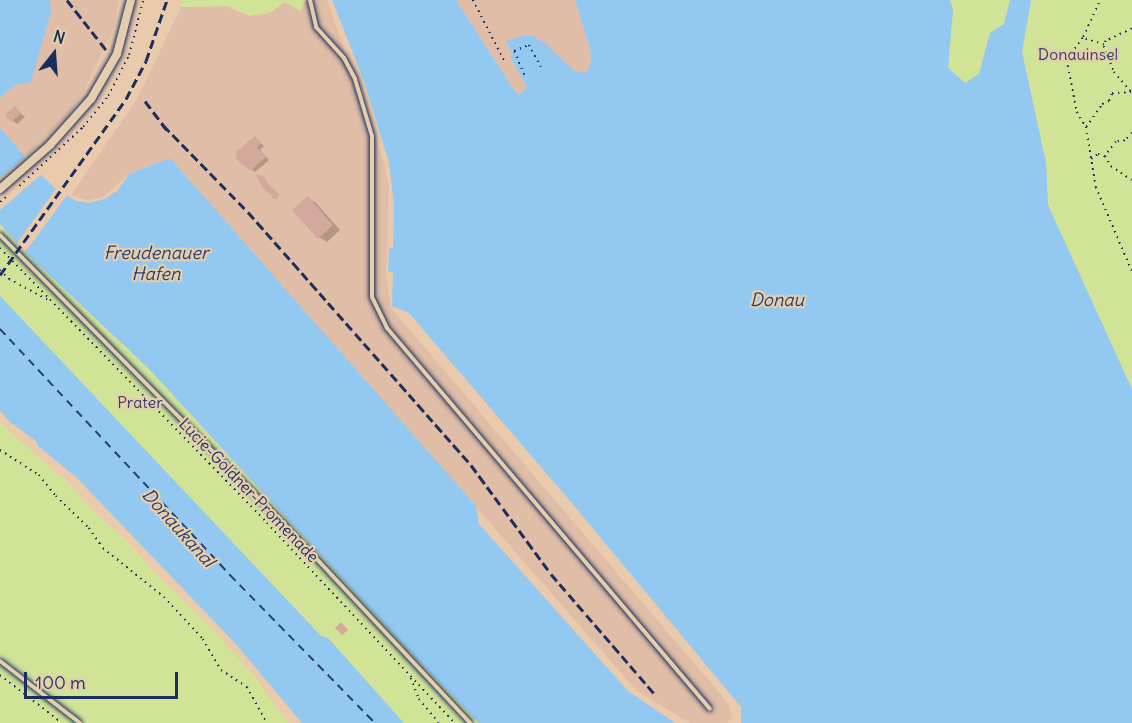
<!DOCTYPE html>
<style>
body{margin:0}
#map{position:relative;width:1132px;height:723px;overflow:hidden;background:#eacaac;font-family:Delius,sans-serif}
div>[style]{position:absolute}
.built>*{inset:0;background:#dfbda6}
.green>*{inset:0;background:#d0e397}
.water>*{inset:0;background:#93c9f1}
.pier>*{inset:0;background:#eacaac}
.shadow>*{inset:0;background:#0003}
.ferry>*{height:1.5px;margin-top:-0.75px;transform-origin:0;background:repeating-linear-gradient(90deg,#273e6d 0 8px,transparent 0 14px)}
.building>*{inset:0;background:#d3a99c}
.path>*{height:1.5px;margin-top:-0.75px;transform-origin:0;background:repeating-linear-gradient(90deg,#1b2f5e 0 1.5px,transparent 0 6px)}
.roads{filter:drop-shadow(0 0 2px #1b2f5e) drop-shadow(0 0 2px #1b2f5e)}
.lane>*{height:4px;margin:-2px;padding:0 2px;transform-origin:2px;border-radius:2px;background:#e5ceae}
.street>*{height:8px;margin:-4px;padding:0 4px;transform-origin:4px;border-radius:4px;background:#e5ceae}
.rail>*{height:3px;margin-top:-1.5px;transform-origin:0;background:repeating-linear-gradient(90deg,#1b2f5e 0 9px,transparent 0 13.5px)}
span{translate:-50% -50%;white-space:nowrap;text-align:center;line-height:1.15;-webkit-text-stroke:4.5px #e5ceae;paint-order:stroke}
.park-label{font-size:16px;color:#2d4164}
.street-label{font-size:16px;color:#1b2f5e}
.water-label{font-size:18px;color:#273e6d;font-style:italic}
.north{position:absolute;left:24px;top:24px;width:60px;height:60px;-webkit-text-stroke:4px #e5ceae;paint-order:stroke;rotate:17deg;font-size:16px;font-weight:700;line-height:24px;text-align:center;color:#1b2f5e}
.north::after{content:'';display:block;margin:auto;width:21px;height:27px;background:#1b2f5e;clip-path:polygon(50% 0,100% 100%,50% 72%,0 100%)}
.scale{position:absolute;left:24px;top:672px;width:154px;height:27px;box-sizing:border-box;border:3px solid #1b2f5e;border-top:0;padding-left:8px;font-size:18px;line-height:21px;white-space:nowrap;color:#1b2f5e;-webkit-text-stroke:4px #e5ceae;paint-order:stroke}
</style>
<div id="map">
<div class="built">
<i style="clip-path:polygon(50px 0,119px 0,114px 28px,80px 98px,70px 113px,25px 157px,0 128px,0 98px,15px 85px,51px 12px)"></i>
<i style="clip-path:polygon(306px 0,327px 0,384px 163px,389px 187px,386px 275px,391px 308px,728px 703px,732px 718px,727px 723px,690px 723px,637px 691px,170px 158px,129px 174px,103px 197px,87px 200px,71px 195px,137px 99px,181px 7px,227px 6px,236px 11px,269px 13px,285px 2px)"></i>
<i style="clip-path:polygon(456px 0,575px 0,590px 49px,591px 63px,588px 70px,584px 73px,573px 70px,546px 44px,533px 36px,521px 36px,506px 41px,513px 56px,510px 58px,527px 87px,522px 94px,516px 93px)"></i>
</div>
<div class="green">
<i style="clip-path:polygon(182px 0,306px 0,300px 11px,285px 2px,269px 13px,249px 16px,227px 6px,181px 7px)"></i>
<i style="clip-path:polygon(950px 0,1010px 0,1004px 24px,990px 33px,979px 74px,965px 83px,948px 68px,953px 10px)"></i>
<i style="clip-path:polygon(1031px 0,1132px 0,1132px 389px,1048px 205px,1046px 163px,1022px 52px)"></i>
<i style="clip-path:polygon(0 224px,25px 252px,149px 369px,409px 651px,479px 723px,404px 723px,328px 638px,321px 636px,6px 306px,0 296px)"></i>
<i style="clip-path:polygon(0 423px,73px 487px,85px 503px,130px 544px,157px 575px,216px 633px,254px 676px,288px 723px,0 723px)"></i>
</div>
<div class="water">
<i style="clip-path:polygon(0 0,50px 0,51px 12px,31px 82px,15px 85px,0 98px)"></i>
<i style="clip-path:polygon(332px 0,456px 0,516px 93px,521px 94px,527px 87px,510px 57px,513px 56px,506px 41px,521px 36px,533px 36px,546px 44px,573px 70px,584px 73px,588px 70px,591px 63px,590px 49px,575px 0,950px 0,953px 10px,948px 68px,965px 83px,979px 74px,990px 33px,1004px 24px,1010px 0,1031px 0,1022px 52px,1046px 163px,1048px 205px,1132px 389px,1132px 723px,741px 723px,741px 707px,570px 501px,409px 313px,392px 306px,393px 272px,388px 272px,389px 248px,393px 248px,394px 205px,389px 163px,365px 84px)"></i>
<i style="clip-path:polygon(0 128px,41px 175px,55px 188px,76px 201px,88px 203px,105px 199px,118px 190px,129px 174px,170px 158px,476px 506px,479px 524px,628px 691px,675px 723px,479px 723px,409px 651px,149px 369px,25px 252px,0 224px)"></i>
<i style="clip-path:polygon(0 296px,321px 636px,328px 638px,404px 723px,302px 723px,233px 641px,76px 477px,38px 446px,36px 441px,10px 422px,0 411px)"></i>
</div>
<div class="pier">
<i style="clip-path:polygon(27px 155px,43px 173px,0 210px,0 178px)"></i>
<i style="clip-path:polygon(58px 186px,68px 194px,23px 255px,15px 246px)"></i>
</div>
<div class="shadow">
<i style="clip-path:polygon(15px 108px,25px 117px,17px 124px,7px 116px)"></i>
<i style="clip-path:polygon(255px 138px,264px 146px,260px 150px,269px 160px,255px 172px,251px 169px)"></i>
<i style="clip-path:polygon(308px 198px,316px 203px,340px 230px,327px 242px,319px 237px)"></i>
</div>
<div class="ferry">
<i style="left:0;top:329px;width:337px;rotate:46.9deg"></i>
<i style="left:230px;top:575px;width:207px;rotate:45.6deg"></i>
</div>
<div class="building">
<i style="clip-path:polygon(15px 106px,21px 113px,11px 122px,5px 115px)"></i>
<i style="clip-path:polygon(255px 136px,261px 143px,257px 147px,266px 157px,250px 171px,236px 159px,237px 151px)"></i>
<i style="clip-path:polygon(255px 174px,265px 177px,267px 183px,279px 194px,278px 199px,273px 199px,270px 193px,265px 191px)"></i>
<i style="clip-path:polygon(308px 196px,333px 225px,318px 239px,292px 210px)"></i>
<i style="clip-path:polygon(341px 622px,348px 630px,342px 635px,335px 628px)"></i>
</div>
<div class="path">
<i style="left:473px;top:0;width:70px;rotate:62.7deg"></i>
<i style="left:1132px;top:29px;width:29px;rotate:155deg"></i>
<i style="left:1106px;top:41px;width:4px;rotate:117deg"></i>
<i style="left:1104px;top:45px;width:22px;rotate:-162deg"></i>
<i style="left:1083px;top:38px;width:26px;rotate:126deg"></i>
<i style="left:1068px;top:59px;width:7px;rotate:90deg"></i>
<i style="left:1068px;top:66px;width:47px;rotate:78.9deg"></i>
<i style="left:1077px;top:112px;width:17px;rotate:59deg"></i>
<i style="left:1086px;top:127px;width:61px;rotate:80.5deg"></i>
<i style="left:1096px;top:187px;width:91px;rotate:66.8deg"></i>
<i style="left:1083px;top:37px;width:41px;rotate:-65.3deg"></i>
<i style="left:1104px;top:46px;width:28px;rotate:69deg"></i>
<i style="left:1114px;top:72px;width:28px;rotate:49deg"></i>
<i style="left:524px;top:75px;width:26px;rotate:-113deg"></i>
<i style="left:514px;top:51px;width:16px;rotate:-22deg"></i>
<i style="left:529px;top:45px;width:25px;rotate:61deg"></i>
<i style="left:1086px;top:127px;width:28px;rotate:-55deg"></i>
<i style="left:1102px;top:104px;width:8px;rotate:-23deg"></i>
<i style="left:1109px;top:101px;width:9px;rotate:-69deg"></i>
<i style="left:1112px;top:93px;width:19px;rotate:-3deg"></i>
<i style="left:1132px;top:133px;width:11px;rotate:131deg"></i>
<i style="left:1125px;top:141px;width:9px;rotate:174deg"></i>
<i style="left:1116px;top:142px;width:18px;rotate:128deg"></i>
<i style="left:1105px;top:156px;width:12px;rotate:59deg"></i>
<i style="left:1111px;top:166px;width:25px;rotate:34deg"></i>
<i style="left:1091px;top:159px;width:9px;rotate:-36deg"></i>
<i style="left:1098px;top:154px;width:7px;rotate:16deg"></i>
<i style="left:19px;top:186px;width:87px;rotate:-42.7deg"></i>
<i style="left:83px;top:127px;width:40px;rotate:-51deg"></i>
<i style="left:108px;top:96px;width:46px;rotate:-62.9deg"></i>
<i style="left:129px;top:55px;width:57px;rotate:-75.7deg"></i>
<i style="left:0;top:202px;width:8px;rotate:-40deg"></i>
<i style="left:0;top:248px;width:383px;rotate:45.8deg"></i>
<i style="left:267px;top:523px;width:274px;rotate:46.8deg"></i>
<i style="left:0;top:270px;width:13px;rotate:45deg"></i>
<i style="left:9px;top:279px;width:47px;rotate:28.2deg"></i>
<i style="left:0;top:450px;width:46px;rotate:32.7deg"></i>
<i style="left:39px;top:475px;width:27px;rotate:51deg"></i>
<i style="left:56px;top:496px;width:46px;rotate:44.1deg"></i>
<i style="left:89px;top:528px;width:24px;rotate:55deg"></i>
<i style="left:103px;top:548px;width:78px;rotate:38.8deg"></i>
<i style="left:164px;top:597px;width:57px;rotate:47.1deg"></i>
<i style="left:203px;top:639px;width:36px;rotate:60deg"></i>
<i style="left:221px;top:670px;width:31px;rotate:33deg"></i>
<i style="left:247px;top:687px;width:41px;rotate:60.9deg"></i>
<i style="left:0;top:675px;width:78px;rotate:37.7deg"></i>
<i style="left:411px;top:678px;width:22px;rotate:69deg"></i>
<i style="left:419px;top:699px;width:31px;rotate:50deg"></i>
</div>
<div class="roads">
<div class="lane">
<i style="left:310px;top:0;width:28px;rotate:77deg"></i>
<i style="left:316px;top:27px;width:42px;rotate:47.9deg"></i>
<i style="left:344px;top:58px;width:24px;rotate:62deg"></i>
<i style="left:355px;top:79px;width:59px;rotate:73.4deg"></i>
<i style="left:372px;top:136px;width:161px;rotate:90deg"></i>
<i style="left:372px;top:297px;width:34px;rotate:64deg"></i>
<i style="left:387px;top:328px;width:499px;rotate:49.7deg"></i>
<i style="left:0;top:235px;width:407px;rotate:45.5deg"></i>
<i style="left:285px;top:525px;width:271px;rotate:46.9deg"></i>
<i style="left:0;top:661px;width:101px;rotate:37.8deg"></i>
</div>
<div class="street">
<i style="left:0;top:189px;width:67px;rotate:-41.3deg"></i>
<i style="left:50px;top:145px;width:62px;rotate:-48.3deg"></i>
<i style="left:91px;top:99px;width:52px;rotate:-60deg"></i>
<i style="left:117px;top:54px;width:56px;rotate:-75.5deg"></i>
</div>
</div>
<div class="rail">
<i style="left:67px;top:0;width:65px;rotate:51.9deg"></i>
<i style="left:145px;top:101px;width:36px;rotate:53deg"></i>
<i style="left:163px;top:125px;width:122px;rotate:45.7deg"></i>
<i style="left:248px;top:212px;width:337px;rotate:48.6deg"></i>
<i style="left:471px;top:465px;width:135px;rotate:53.7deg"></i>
<i style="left:551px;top:574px;width:162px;rotate:49.2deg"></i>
<i style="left:0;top:275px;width:216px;rotate:-54.4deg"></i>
<i style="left:126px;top:99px;width:43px;rotate:-62.2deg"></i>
<i style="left:146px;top:61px;width:65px;rotate:-71deg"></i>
</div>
<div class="park-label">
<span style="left:1078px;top:54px">Donauinsel</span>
<span style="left:140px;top:402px">Prater</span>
</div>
<div class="street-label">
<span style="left:249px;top:490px;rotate:46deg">Lucie-Goldner-Promenade</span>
</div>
<div class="water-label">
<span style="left:156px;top:264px">Freudenauer<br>Hafen</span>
<span style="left:777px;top:300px">Donau</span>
<span style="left:178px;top:528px;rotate:48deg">Donaukanal</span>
</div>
<div class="north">N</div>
<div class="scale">100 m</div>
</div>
